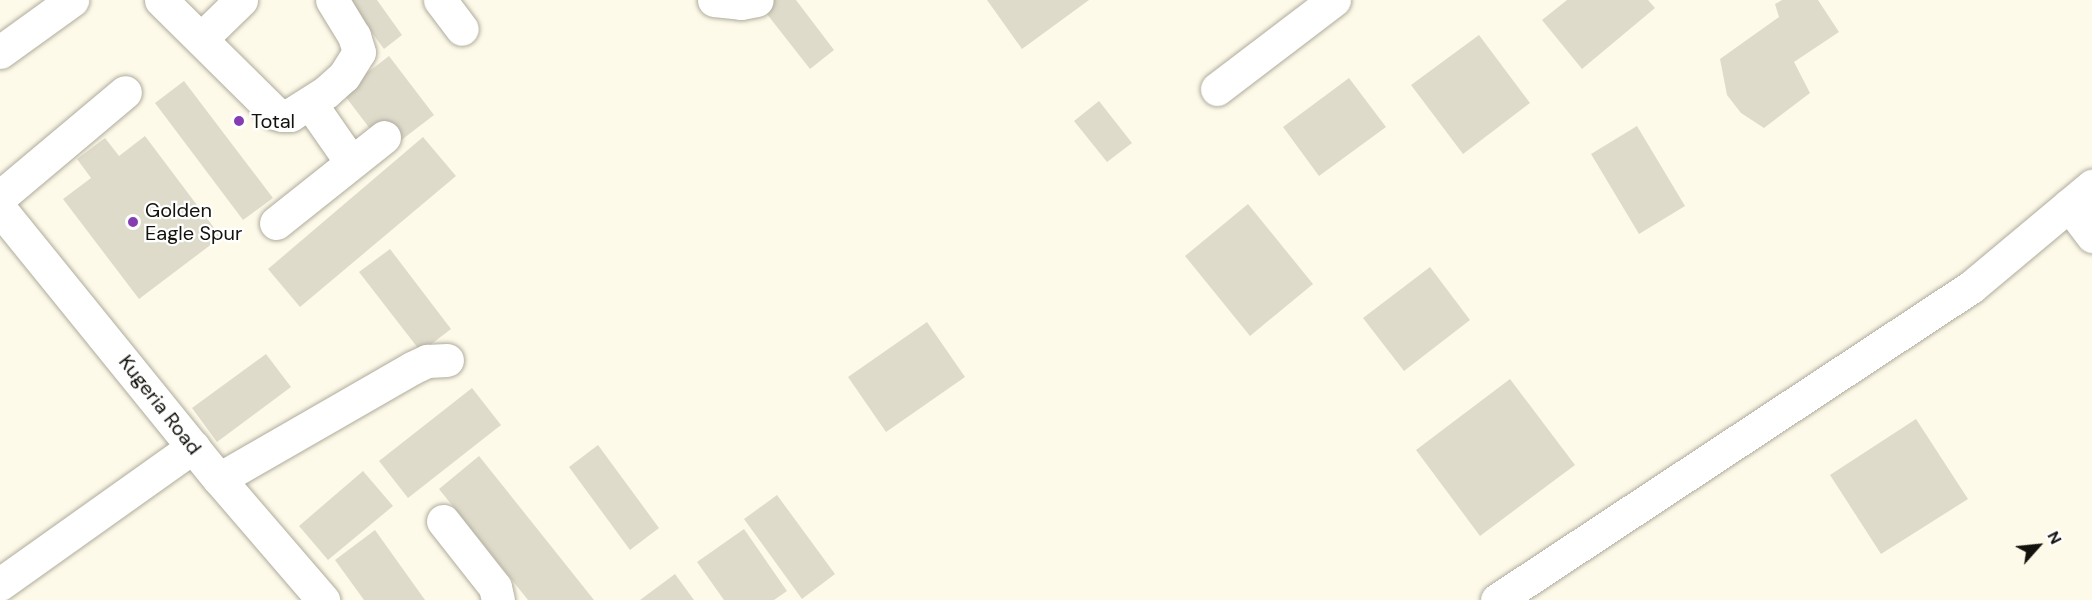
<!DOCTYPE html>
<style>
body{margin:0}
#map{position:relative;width:2092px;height:600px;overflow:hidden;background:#fefae9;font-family:"DM Sans",sans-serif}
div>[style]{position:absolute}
.building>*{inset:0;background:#dfdbcb}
.roads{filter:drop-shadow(0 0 2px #afab9c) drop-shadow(0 0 2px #afab9c)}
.minor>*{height:33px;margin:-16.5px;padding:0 16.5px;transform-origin:16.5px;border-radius:16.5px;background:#fff}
.highway>*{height:33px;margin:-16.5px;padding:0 16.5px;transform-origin:16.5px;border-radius:16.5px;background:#fff}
.dots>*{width:16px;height:16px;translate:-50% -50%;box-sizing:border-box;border:3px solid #fff;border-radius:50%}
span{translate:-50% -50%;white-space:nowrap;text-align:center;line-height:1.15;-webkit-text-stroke:4.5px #fff;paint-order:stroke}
.poi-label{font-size:20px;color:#14120d}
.left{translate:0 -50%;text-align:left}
.street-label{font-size:20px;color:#14120d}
.north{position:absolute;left:2008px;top:516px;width:60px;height:60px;-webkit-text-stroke:4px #fff;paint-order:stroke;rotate:63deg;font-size:16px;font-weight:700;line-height:24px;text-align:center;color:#14120d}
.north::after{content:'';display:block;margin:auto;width:21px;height:27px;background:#14120d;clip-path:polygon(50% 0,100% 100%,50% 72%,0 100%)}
</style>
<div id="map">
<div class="building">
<i style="clip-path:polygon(348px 0,377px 0,402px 35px,384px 49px)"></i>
<i style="clip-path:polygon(756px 0,796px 0,834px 50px,810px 69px)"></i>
<i style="clip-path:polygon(987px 0,1089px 0,1022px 49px)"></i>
<i style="clip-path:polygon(1567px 0,1648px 0,1655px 8px,1582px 69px,1542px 20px)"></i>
<i style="clip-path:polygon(1782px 0,1818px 0,1839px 32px,1794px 62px,1810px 93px,1764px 128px,1741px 113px,1727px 95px,1720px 59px,1779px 17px,1775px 4px)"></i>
<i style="clip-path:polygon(1479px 35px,1530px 103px,1463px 154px,1411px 85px)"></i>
<i style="clip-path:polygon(389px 56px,434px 115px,387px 151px,342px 92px)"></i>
<i style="clip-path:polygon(1349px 78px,1386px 127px,1319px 176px,1283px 127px)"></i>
<i style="clip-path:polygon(184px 81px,273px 198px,243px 220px,155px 103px)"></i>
<i style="clip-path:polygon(1099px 101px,1132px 143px,1107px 162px,1074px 121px)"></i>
<i style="clip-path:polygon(1637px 126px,1685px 206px,1639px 234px,1591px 154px)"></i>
<i style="clip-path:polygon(145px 136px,221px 237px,139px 299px,63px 199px,91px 178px,77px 159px,105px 138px,119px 156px)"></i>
<i style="clip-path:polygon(423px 137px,456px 176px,300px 307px,268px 269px)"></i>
<i style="clip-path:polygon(1248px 204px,1313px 284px,1250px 336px,1185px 256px)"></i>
<i style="clip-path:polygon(390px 249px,451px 329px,421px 352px,359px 272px)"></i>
<i style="clip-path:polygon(1430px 267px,1470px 320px,1404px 371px,1363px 318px)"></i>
<i style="clip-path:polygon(927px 322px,965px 377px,886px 432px,848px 377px)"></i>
<i style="clip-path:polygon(266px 354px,291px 387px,217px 442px,192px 408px)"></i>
<i style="clip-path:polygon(1510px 379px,1575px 465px,1480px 536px,1416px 450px)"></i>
<i style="clip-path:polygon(472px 388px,501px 425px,408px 498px,379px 461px)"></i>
<i style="clip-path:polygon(1916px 419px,1968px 499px,1881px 554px,1830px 475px)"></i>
<i style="clip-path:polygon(598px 445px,659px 528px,630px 550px,569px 467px)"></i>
<i style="clip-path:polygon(479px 456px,594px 600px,528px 600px,439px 489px)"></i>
<i style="clip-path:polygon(363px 471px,393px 506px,328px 560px,299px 526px)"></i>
<i style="clip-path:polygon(777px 495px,835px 574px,802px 599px,744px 519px)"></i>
<i style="clip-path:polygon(744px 529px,787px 591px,774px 600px,724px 600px,697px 562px)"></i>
<i style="clip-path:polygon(375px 530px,425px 600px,364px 600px,335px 560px)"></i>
<i style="clip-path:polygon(675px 574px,694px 600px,640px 600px)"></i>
</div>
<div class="roads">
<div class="minor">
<i style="left:161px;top:0;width:161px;rotate:44.7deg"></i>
<i style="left:275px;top:113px;width:7px;rotate:16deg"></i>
<i style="left:282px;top:115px;width:8px"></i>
<i style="left:290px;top:115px;width:43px;rotate:-32.6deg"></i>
<i style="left:326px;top:92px;width:24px;rotate:-42deg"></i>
<i style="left:344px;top:76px;width:28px;rotate:-58deg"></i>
<i style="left:359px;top:52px;width:17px;rotate:-107deg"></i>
<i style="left:354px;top:36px;width:42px;rotate:-121.4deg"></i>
<i style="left:440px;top:0;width:36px;rotate:53deg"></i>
<i style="left:714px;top:0;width:27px;rotate:6deg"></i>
<i style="left:741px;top:3px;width:16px;rotate:-11deg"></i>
<i style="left:201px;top:39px;width:56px;rotate:-44.3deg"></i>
<i style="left:1217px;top:89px;width:147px;rotate:-37.3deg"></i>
<i style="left:310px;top:103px;width:72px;rotate:55.2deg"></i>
<i style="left:0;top:197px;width:163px;rotate:-40deg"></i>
<i style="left:2069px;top:205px;width:39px;rotate:53deg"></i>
<i style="left:0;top:209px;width:348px;rotate:51deg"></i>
<i style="left:219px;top:479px;width:160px;rotate:49.3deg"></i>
<i style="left:276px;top:223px;width:138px;rotate:-38.5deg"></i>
<i style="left:219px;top:479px;width:223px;rotate:-29.9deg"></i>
<i style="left:412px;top:368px;width:17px;rotate:-25deg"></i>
<i style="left:427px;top:361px;width:20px;rotate:-3deg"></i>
<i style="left:443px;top:521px;width:84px;rotate:51.8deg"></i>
<i style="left:495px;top:587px;width:13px;rotate:77deg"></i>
<i style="left:0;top:584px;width:237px;rotate:-35.4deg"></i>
<i style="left:1497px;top:600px;width:568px;rotate:-33.44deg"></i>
<i style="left:1971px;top:287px;width:158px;rotate:-39.9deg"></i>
</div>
<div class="highway">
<i style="left:0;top:52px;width:89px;rotate:-35.8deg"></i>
</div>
</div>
<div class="dots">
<i style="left:239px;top:121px;background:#853eb1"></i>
<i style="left:133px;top:222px;background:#853eb1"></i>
</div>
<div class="poi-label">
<span class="left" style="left:251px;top:121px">Total</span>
<span class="left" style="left:145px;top:222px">Golden<br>Eagle Spur</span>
</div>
<div class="street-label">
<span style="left:160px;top:405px;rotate:52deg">Kugeria Road</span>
</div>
<div class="north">N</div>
</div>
